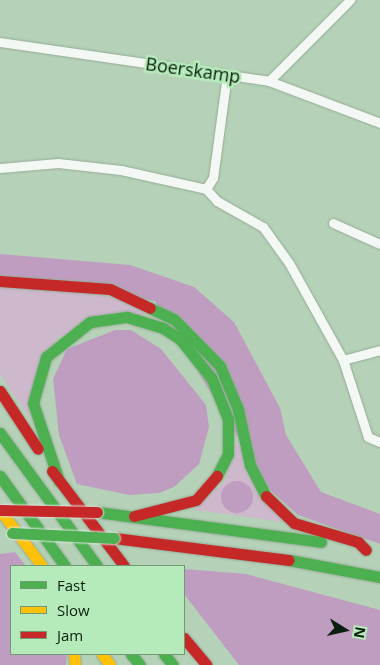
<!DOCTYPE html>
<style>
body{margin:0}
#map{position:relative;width:380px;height:665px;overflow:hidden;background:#b5d1b7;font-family:"Open Sans",sans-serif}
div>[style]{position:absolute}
.green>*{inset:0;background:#cdb8cc}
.forest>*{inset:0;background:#bf9dc0}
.round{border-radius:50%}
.roads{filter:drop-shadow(0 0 1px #95ac97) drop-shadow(0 0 1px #95ac97)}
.street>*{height:9px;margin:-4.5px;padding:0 4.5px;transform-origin:4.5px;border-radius:4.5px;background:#f4f8f4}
.fast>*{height:11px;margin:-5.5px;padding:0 5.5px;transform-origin:5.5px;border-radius:5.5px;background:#4caf50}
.slow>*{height:11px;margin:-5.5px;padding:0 5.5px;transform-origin:5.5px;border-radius:5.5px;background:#ffc107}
.jam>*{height:11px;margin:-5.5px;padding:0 5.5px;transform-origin:5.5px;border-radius:5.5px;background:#c62828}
.bridges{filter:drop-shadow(0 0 1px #deeadf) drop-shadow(0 0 1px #deeadf)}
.fast-bridge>*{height:11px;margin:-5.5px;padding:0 5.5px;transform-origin:5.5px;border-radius:5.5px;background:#4caf50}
.jam-bridge>*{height:11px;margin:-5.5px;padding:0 5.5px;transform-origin:5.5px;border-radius:5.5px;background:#c62828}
span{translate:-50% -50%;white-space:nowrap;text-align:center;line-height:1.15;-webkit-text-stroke:5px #b5ebba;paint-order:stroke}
.street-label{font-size:18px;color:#0a1f0d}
.legend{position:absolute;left:10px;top:565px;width:175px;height:90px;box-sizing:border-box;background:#b5ebba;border:1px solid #719975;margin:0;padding:6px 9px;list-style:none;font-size:15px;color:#0a1f0d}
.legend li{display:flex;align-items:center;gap:10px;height:25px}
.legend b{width:25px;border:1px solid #719975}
.north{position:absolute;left:320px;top:605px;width:50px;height:50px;-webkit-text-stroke:4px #b5ebba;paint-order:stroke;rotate:100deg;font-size:14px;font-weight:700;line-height:20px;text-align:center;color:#0a1f0d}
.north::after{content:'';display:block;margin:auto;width:18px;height:22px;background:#0a1f0d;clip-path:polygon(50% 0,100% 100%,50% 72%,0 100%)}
</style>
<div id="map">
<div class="green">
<i style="clip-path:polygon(0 287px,96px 293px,133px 304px,145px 314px,57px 337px,29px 417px,0 374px)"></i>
<i style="clip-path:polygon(237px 441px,283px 522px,194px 510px,225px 481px)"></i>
</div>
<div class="forest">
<i style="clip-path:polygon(0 254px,130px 265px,194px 287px,234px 322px,280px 408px,286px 435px,321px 492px,380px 514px,380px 544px,298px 515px,270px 490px,155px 301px,0 276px)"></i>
<i style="clip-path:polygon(115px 330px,131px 330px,161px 349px,206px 405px,209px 427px,199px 464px,174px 487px,159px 493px,129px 495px,77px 484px,59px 435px,53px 379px,67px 349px)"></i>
<i class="round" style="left:221px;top:481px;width:32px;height:32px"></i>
<i style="clip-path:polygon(15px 552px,26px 566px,11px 566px,11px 654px,67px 654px,66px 665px,0 665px,0 554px)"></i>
<i style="clip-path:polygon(184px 569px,246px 574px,380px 610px,380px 665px,239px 665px,184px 594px)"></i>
</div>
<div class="roads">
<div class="street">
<i style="left:0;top:42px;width:272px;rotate:8.2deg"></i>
<i style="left:269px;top:81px;width:119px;rotate:20.7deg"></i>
<i style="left:269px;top:81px;width:115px;rotate:-45deg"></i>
<i style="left:0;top:168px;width:58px;rotate:-4.9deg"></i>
<i style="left:58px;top:163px;width:63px;rotate:6.3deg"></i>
<i style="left:121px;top:170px;width:87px;rotate:12.6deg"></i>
<i style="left:206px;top:189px;width:13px;rotate:-58deg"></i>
<i style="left:213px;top:178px;width:104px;rotate:-82.3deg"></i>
<i style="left:206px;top:189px;width:16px;rotate:47deg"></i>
<i style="left:217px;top:201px;width:53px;rotate:29.5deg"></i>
<i style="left:263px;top:227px;width:44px;rotate:54.2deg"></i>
<i style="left:289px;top:263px;width:111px;rotate:60.9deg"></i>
<i style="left:343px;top:360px;width:81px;rotate:72deg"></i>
<i style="left:368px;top:437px;width:13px;rotate:23deg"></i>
<i style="left:333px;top:223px;width:51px;rotate:24.1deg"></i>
<i style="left:343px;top:360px;width:38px;rotate:-15deg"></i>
</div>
<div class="fast">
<i style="left:150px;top:308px;width:26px;rotate:25deg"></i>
<i style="left:174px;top:319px;width:66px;rotate:45.6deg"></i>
<i style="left:220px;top:366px;width:47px;rotate:67.3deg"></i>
<i style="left:238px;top:409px;width:57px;rotate:77.9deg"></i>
<i style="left:250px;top:465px;width:35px;rotate:63deg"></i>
<i style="left:0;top:433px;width:165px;rotate:53.9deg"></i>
<i style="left:0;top:476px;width:111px;rotate:54.2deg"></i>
<i style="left:59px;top:481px;width:82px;rotate:-108.4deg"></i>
<i style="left:33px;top:403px;width:48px;rotate:-74.2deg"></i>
<i style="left:46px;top:357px;width:56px;rotate:-38.5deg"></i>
<i style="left:90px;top:322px;width:37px;rotate:-8deg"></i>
<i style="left:127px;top:317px;width:38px;rotate:17deg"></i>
<i style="left:163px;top:328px;width:20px;rotate:33deg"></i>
<i style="left:180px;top:339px;width:51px;rotate:51.3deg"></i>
<i style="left:212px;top:379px;width:43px;rotate:68.2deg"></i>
<i style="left:228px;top:419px;width:35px;rotate:90deg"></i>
<i style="left:228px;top:454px;width:25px;rotate:117deg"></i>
<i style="left:97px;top:512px;width:226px;rotate:7.6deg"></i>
<i style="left:289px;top:560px;width:93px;rotate:10.6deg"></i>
<i style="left:131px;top:654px;width:14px;rotate:51deg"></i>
<i style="left:164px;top:654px;width:14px;rotate:51deg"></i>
</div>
<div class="slow">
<i style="left:0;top:510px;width:70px;rotate:53.1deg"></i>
<i style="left:74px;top:654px;width:11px;rotate:85deg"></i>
<i style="left:102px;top:654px;width:14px;rotate:54deg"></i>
</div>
<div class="jam">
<i style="left:0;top:281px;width:110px;rotate:4.2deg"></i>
<i style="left:110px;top:289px;width:44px;rotate:25.4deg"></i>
<i style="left:0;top:391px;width:69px;rotate:56.8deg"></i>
<i style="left:52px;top:471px;width:119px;rotate:52.8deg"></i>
<i style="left:266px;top:496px;width:39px;rotate:44deg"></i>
<i style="left:294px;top:523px;width:67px;rotate:16.5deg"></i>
<i style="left:358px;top:542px;width:11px;rotate:45deg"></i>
<i style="left:134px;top:516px;width:64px;rotate:-14.5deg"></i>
<i style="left:196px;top:500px;width:32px;rotate:-49deg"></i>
<i style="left:114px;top:538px;width:176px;rotate:7.2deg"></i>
<i style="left:184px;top:638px;width:35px;rotate:50deg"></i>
</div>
</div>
<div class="bridges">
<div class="fast-bridge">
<i style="left:12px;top:533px;width:102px;rotate:2.8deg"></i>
</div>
<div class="jam-bridge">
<i style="left:0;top:510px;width:97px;rotate:1.2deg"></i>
</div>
</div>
<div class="street-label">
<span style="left:193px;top:70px;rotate:8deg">Boerskamp</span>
</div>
<ul class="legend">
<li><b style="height:6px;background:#4caf50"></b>Fast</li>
<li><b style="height:6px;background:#ffc107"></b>Slow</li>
<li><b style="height:6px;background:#c62828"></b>Jam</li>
</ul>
<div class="north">N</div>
</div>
